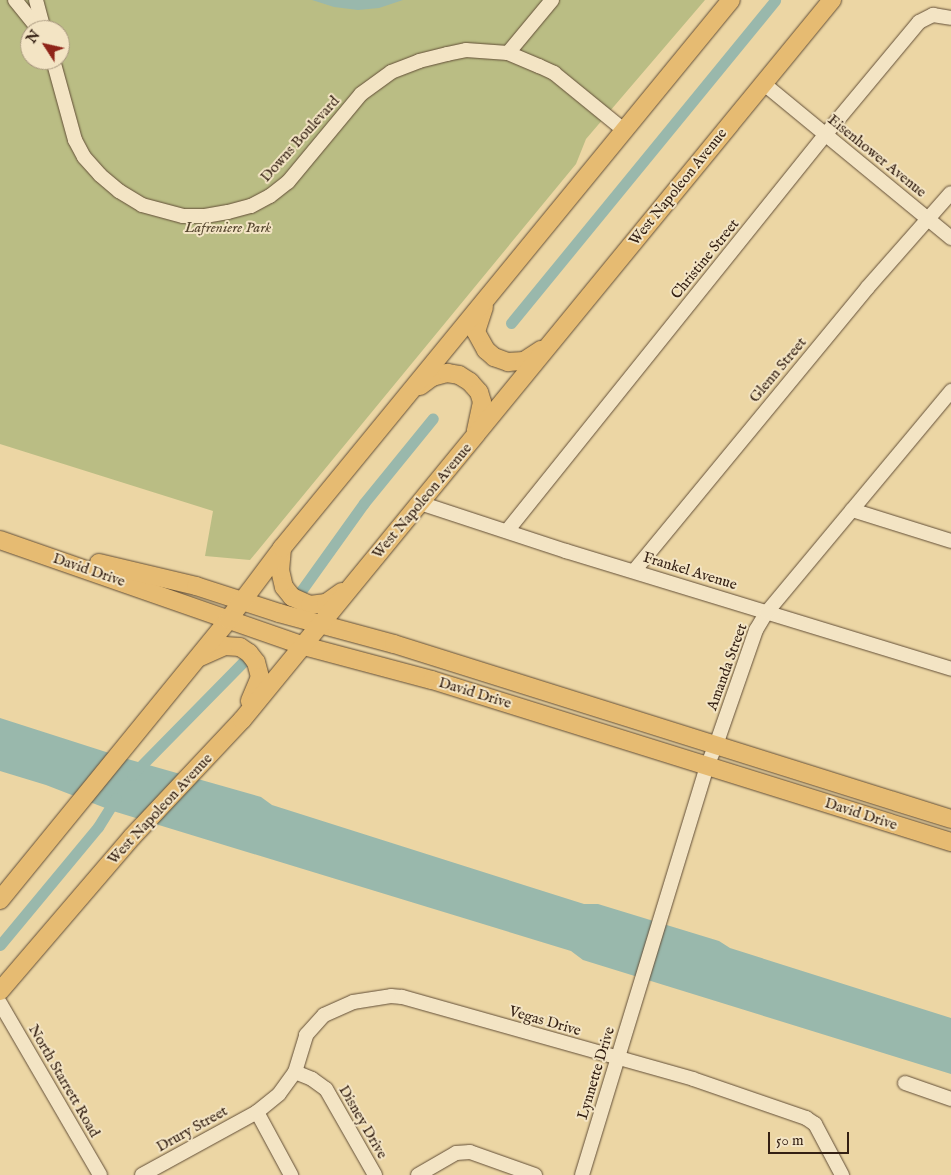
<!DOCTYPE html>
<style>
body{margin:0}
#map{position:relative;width:951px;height:1175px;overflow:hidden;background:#ecd6a4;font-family:"IM FELL English",serif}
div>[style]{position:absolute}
.green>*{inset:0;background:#babd84}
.water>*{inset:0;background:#99b8ac}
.canal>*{height:11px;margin:-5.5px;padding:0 5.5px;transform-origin:5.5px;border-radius:5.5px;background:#99b8ac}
.roads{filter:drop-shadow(0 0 1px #624e37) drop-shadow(0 0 1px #624e37)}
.minor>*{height:14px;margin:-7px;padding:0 7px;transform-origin:7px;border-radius:7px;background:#f3e4c4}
.major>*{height:18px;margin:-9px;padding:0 9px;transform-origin:9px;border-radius:9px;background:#e6bb72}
span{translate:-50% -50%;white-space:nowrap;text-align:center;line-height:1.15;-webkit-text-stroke:4px #f3e4c4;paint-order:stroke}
.street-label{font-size:15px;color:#342013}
.park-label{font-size:15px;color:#56472f;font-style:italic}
.north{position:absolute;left:20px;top:20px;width:50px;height:50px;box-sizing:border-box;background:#f3e4c4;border:1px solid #a7967d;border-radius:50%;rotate:305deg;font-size:14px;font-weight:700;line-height:20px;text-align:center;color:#342013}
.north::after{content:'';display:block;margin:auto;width:18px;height:22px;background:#8f2418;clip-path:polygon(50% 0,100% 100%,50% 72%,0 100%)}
.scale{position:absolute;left:768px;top:1132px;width:81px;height:22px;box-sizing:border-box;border:2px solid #342013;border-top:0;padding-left:6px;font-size:15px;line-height:18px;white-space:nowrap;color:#342013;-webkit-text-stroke:4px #f3e4c4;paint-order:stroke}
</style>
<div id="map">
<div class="green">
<i style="clip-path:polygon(evenodd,0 0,705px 0,586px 139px,576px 164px,250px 560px,205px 556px,213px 511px,0 444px,0 0,30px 30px,60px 30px,60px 60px,30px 60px,30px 30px)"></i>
</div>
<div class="water">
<i style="clip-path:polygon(312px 0,403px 0,379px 8px,358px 10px,334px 7px)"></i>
<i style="clip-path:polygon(0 718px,131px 760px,261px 797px,272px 805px,584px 904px,598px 904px,719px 941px,730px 948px,951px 1018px,951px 1074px,583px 960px,571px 951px,113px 811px,46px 785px,0 771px)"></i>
</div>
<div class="canal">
<i style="left:511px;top:323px;width:417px;rotate:-50.7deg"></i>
<i style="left:301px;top:591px;width:108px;rotate:-54.4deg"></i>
<i style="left:364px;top:503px;width:109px;rotate:-50.9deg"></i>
<i style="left:132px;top:775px;width:161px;rotate:-45.5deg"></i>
<i style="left:0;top:945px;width:153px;rotate:-50.3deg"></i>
<i style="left:98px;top:827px;width:34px;rotate:-58deg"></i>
</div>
<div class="roads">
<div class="minor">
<i style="left:15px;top:0;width:38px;rotate:51deg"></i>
<i style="left:36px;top:0;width:31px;rotate:75deg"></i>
<i style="left:508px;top:53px;width:69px;rotate:-50.3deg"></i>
<i style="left:53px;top:60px;width:83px;rotate:74.6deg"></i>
<i style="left:75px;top:140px;width:19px;rotate:62deg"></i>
<i style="left:84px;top:157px;width:24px;rotate:48deg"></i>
<i style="left:100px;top:175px;width:25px;rotate:40deg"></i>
<i style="left:119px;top:191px;width:27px;rotate:31deg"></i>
<i style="left:142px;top:205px;width:42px;rotate:15deg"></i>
<i style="left:183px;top:216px;width:22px"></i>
<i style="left:205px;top:216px;width:23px;rotate:-10deg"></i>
<i style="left:228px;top:212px;width:24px;rotate:-15deg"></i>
<i style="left:251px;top:206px;width:21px;rotate:-28deg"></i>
<i style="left:270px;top:196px;width:23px;rotate:-38deg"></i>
<i style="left:288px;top:182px;width:114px;rotate:-50.3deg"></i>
<i style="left:361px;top:94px;width:37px;rotate:-36deg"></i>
<i style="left:391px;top:72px;width:30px;rotate:-21deg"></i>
<i style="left:419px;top:61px;width:29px;rotate:-14deg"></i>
<i style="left:447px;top:54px;width:19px;rotate:-12deg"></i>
<i style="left:466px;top:50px;width:42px;rotate:4.1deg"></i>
<i style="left:508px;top:53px;width:34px;rotate:23deg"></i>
<i style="left:539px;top:66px;width:17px;rotate:25deg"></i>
<i style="left:554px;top:73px;width:90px;rotate:39.2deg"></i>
<i style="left:763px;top:83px;width:244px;rotate:39.5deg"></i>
<i style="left:420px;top:503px;width:154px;rotate:18.2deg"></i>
<i style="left:566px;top:551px;width:403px;rotate:17deg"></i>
<i style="left:852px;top:510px;width:104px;rotate:17.4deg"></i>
<i style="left:507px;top:531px;width:508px;rotate:-51.23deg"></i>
<i style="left:825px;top:135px;width:147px;rotate:-50.2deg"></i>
<i style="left:919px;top:22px;width:16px;rotate:-27deg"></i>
<i style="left:933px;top:15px;width:18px;rotate:9deg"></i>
<i style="left:634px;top:571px;width:368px;rotate:-50.5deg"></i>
<i style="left:868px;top:287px;width:125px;rotate:-48.6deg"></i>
<i style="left:0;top:1003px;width:199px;rotate:59.8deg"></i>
<i style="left:295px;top:1072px;width:18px;rotate:22deg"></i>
<i style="left:312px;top:1079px;width:17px;rotate:36deg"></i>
<i style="left:326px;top:1089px;width:99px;rotate:60.3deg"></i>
<i style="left:905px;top:1083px;width:49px;rotate:19.2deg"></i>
<i style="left:257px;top:1112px;width:72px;rotate:61.6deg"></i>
<i style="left:142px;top:1175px;width:131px;rotate:-28.7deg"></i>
<i style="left:257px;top:1112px;width:28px;rotate:-39deg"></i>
<i style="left:279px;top:1094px;width:27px;rotate:-54deg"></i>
<i style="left:295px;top:1072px;width:39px;rotate:-73deg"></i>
<i style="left:306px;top:1035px;width:27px;rotate:-48deg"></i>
<i style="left:324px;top:1015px;width:32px;rotate:-24deg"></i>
<i style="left:353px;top:1002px;width:38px;rotate:-9deg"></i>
<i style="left:391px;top:996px;width:11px;rotate:5deg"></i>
<i style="left:402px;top:997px;width:302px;rotate:15.7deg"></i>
<i style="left:693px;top:1079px;width:120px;rotate:19deg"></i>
<i style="left:806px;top:1118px;width:11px;rotate:34deg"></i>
<i style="left:815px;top:1124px;width:58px;rotate:62.1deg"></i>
<i style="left:418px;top:1175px;width:44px;rotate:-30.1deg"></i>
<i style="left:456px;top:1153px;width:14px;rotate:-4deg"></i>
<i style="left:470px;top:1152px;width:69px;rotate:19.5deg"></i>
<i style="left:582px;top:1175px;width:428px;rotate:-73deg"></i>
<i style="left:707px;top:766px;width:23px;rotate:-67deg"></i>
<i style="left:716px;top:745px;width:122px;rotate:-70.8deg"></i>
<i style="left:756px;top:630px;width:21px;rotate:-59deg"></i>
<i style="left:767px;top:612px;width:288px;rotate:-50.2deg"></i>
</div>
<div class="major">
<i style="left:484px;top:307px;width:26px;rotate:108deg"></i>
<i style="left:476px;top:332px;width:21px;rotate:61deg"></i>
<i style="left:486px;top:350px;width:11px;rotate:41deg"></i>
<i style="left:494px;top:357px;width:15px;rotate:20deg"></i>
<i style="left:508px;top:362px;width:16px;rotate:-4deg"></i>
<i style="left:524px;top:361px;width:20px;rotate:-33deg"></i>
<i style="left:420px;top:386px;width:15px;rotate:-37deg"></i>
<i style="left:432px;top:377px;width:16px;rotate:-15deg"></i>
<i style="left:447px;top:373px;width:12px;rotate:9deg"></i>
<i style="left:459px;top:375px;width:13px;rotate:32deg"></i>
<i style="left:470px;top:382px;width:13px;rotate:48deg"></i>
<i style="left:479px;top:392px;width:10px;rotate:73deg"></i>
<i style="left:482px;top:402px;width:30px;rotate:102deg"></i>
<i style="left:0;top:540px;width:322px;rotate:19.2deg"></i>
<i style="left:304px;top:646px;width:132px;rotate:14.9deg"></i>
<i style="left:432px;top:680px;width:544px;rotate:17.34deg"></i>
<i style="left:282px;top:548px;width:22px;rotate:95deg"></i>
<i style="left:280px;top:570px;width:17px;rotate:77deg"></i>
<i style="left:284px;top:587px;width:13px;rotate:51deg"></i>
<i style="left:292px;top:597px;width:20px;rotate:24deg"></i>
<i style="left:310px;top:605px;width:16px;rotate:-7deg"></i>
<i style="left:326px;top:603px;width:19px;rotate:-35deg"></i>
<i style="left:99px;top:563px;width:100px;rotate:13.3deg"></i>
<i style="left:196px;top:586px;width:87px;rotate:18deg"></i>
<i style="left:279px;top:613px;width:119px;rotate:15.1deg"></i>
<i style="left:394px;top:644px;width:584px;rotate:17.44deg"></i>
<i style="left:200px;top:657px;width:27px;rotate:-24deg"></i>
<i style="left:225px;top:646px;width:15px;rotate:4deg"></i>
<i style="left:240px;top:647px;width:11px;rotate:34deg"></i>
<i style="left:249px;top:653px;width:11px;rotate:52deg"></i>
<i style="left:256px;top:662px;width:16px;rotate:75deg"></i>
<i style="left:260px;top:677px;width:26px;rotate:113deg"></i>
<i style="left:0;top:900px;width:361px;rotate:-50.8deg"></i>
<i style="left:228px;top:620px;width:90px;rotate:-53.1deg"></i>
<i style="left:282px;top:548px;width:708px;rotate:-50.67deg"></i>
<i style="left:0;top:991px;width:203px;rotate:-49.4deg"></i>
<i style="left:132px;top:837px;width:161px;rotate:-46.8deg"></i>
<i style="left:242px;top:720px;width:931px;rotate:-50.67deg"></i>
</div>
</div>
<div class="street-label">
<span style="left:300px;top:139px;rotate:-48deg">Downs Boulevard</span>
<span style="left:877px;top:156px;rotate:39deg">Eisenhower Avenue</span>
<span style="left:678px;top:187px;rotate:-51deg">West Napoleon Avenue</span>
<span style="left:705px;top:259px;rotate:-51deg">Christine Street</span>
<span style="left:778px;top:370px;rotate:-50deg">Glenn Street</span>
<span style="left:422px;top:501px;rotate:-50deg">West Napoleon Avenue</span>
<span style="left:89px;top:570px;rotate:19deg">David Drive</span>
<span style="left:690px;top:571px;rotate:17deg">Frankel Avenue</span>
<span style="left:727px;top:667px;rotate:-70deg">Amanda Street</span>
<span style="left:475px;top:693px;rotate:17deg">David Drive</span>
<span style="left:160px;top:809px;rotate:-47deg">West Napoleon Avenue</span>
<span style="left:861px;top:814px;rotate:18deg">David Drive</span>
<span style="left:545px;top:1021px;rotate:16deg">Vegas Drive</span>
<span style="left:596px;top:1073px;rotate:-73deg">Lynnette Drive</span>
<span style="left:64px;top:1081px;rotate:60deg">North Starrett Road</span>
<span style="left:363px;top:1122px;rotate:60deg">Disney Drive</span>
<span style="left:192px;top:1129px;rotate:-29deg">Drury Street</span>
</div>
<div class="park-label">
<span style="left:228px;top:228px">Lafreniere Park</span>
</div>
<div class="north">N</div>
<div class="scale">50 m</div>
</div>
